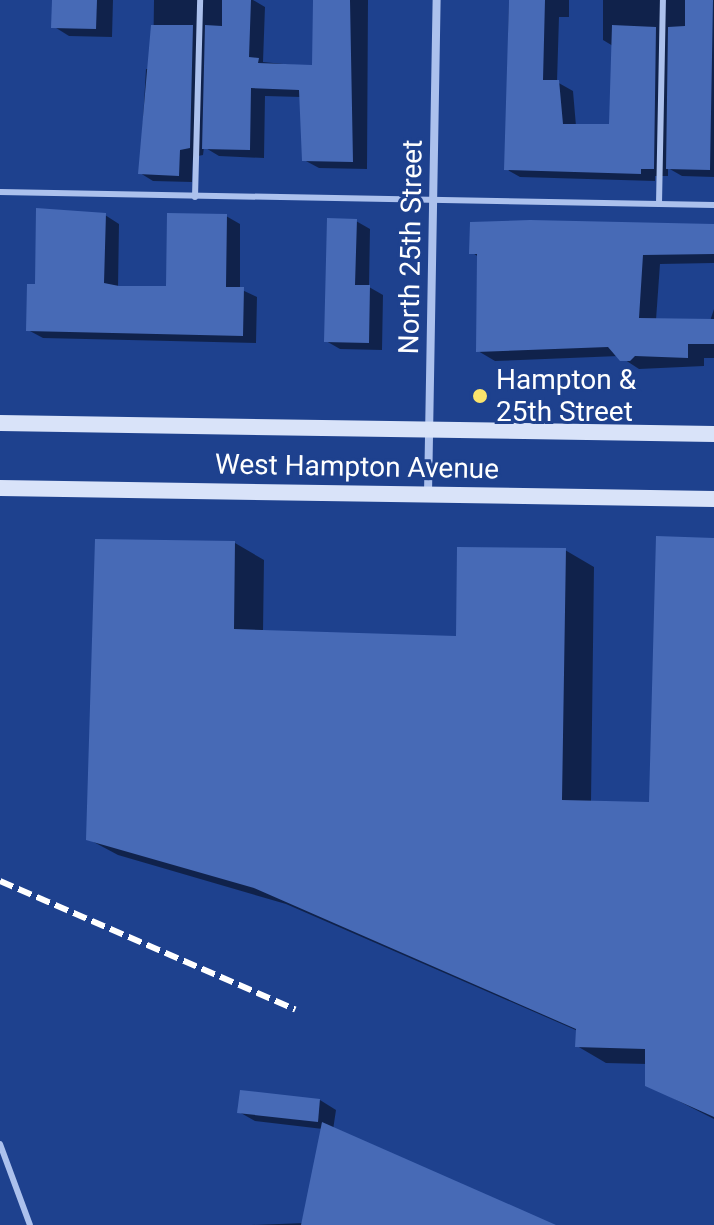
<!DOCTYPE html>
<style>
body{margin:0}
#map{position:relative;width:714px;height:1225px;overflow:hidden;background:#1e418e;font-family:Roboto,sans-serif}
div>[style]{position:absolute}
.shadow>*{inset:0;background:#0007}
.building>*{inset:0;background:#476ab6}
.lane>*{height:6px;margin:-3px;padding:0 3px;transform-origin:3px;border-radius:3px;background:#acc1ed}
.street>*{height:8px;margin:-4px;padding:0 4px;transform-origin:4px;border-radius:4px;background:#acc1ed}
.secondary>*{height:16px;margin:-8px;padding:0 8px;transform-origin:8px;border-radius:8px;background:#d9e3f9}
.rail>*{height:6px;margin-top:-3px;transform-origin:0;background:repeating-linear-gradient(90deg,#fff 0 14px,transparent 0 20px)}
.dots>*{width:22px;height:22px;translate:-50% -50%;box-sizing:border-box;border:4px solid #1e418e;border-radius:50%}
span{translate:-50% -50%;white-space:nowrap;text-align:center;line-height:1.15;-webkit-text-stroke:6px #1e418e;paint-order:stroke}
.street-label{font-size:28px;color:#fff}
.poi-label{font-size:28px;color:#fff}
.left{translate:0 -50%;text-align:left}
</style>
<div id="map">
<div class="shadow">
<i style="clip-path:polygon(54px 0,113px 0,112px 37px,69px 36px,53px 26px)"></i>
<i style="clip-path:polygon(154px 0,253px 0,265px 7px,263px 62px,314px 67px,315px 0,368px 0,367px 169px,319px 168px,304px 160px,301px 97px,265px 96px,264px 158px,219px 156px,204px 147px,203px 155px,193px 157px,192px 182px,153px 181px,140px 173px,146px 69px,153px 69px)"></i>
<i style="clip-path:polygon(509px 0,569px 0,569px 17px,559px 17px,557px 82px,573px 91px,576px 126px,611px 126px,613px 46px,603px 40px,603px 0,714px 0,714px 177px,682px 176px,668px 168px,668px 176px,655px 176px,655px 181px,520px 177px,506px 169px)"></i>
<i style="clip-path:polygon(105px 215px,119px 224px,118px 288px,168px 288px,226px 216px,240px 224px,240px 289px,257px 297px,256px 343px,43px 338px,28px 330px,37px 286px)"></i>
<i style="clip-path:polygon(356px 221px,370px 229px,369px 287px,383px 295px,382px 350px,340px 349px,326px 341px)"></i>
<i style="clip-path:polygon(714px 225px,714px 263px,660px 264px,656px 320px,710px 321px,714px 309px,714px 358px,704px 358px,704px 366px,639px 369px,619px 356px,495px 361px,478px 351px,479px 257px,471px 252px)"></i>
<i style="clip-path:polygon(714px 540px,714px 1119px,647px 1085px,647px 1064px,606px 1063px,577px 1046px,578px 1031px,286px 904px,118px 855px,88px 839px,235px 543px,264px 560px,263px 632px,458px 638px,565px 550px,594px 567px,591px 803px,651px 804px)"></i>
<i style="clip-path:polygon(320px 1100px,336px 1110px,333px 1130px,545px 1225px,251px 1225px,304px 1223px,323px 1129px,255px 1121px,239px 1112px)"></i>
</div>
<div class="building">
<i style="clip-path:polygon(52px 0,97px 0,96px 29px,51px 28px)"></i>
<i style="clip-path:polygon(222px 0,251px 0,249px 57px,259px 58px,258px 63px,312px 65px,313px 0,350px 0,353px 162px,302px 161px,299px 90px,251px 88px,250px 150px,202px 149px,205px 25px,222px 26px)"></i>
<i style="clip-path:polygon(509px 0,545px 0,543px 80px,559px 80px,563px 124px,609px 124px,612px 25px,656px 27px,654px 169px,641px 169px,641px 174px,504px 170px)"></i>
<i style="clip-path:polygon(685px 0,713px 0,710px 170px,666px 169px,668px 27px,685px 26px)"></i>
<i style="clip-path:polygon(151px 25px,193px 25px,190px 148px,180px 150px,179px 176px,138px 174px)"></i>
<i style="clip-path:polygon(36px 208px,106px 213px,104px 283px,119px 286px,166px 286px,167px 213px,227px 214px,226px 287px,244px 287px,243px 336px,26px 331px,27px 284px,35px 284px)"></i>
<i style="clip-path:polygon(327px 218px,357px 219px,355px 285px,370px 285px,369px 343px,324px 342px)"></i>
<i style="clip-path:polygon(530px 220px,714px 224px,714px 254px,643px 255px,639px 318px,714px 319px,714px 344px,688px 344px,688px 358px,635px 356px,630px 361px,620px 361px,608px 347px,476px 352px,477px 254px,469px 254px,470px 222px)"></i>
<i style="clip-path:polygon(656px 536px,714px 538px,714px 1117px,645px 1086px,645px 1049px,575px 1047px,576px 1029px,254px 888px,86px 840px,95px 539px,235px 541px,234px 629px,456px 636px,457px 547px,566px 548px,562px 800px,649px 802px)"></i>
<i style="clip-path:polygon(240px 1090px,320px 1099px,318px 1122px,237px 1113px)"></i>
<i style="clip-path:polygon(322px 1122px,556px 1225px,301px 1225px)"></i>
</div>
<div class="lane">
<i style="left:0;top:192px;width:714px;rotate:1.04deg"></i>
<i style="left:195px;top:197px;width:197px;rotate:-88.5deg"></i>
<i style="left:659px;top:204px;width:204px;rotate:-88.9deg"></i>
<i style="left:0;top:1144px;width:86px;rotate:69.7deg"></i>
</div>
<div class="street">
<i style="left:428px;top:494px;width:494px;rotate:-89deg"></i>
</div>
<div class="secondary">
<i style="left:0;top:423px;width:714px;rotate:0.88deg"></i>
<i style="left:0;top:488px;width:714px;rotate:0.88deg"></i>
</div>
<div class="rail">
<i style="left:0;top:881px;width:322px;rotate:23.5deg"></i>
</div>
<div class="dots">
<i style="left:480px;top:396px;background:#fbe46c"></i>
</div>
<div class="street-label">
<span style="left:411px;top:247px;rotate:-89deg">North 25th Street</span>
<span style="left:357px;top:467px;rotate:1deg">West Hampton Avenue</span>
</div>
<div class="poi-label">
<span class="left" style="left:496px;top:396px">Hampton &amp;<br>25th Street</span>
</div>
</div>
